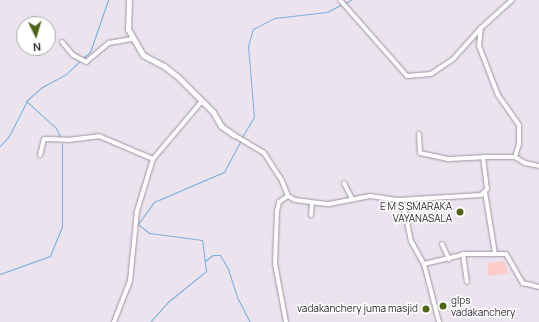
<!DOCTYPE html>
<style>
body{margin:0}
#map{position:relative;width:539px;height:322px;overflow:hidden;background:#ebe4ee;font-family:Manrope,sans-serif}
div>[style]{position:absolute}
.green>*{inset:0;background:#fdcbc8}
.stream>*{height:1px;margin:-0.5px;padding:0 0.5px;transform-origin:0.5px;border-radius:0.5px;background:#79acdb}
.roads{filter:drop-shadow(0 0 1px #9c959f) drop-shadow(0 0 1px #9c959f)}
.minor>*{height:4px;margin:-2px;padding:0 2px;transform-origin:2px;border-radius:2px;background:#fff}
.tertiary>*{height:5px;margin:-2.5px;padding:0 2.5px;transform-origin:2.5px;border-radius:2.5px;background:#fff}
.dots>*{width:11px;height:11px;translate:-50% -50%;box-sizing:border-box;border:2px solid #fff;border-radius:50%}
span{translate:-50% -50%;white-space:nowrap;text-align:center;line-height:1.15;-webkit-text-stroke:3px #fff;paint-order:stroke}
.poi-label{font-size:10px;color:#2c2a2e}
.right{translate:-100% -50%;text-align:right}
.left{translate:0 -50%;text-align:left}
.north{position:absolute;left:16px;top:16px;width:40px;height:40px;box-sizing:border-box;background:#fff;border:1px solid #abaaab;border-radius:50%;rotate:175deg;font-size:11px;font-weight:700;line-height:16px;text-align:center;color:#2c2a2e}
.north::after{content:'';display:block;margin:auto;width:14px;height:18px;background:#4e6615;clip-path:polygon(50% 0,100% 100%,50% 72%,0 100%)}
</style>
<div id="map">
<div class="green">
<i style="clip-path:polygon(504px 261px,508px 273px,488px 276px,488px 263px)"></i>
</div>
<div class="stream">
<i style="left:345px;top:3px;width:7px;rotate:-27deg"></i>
<i style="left:83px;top:58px;width:9px;rotate:-41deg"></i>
<i style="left:90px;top:52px;width:55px;rotate:-70.9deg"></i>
<i style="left:242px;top:137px;width:23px;rotate:-59deg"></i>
<i style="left:254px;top:117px;width:71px;rotate:-94.8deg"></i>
<i style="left:248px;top:46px;width:18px;rotate:-74deg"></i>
<i style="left:253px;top:29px;width:25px;rotate:-27deg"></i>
<i style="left:275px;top:18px;width:52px;rotate:-6.6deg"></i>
<i style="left:327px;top:12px;width:17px;rotate:-28deg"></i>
<i style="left:61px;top:138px;width:11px;rotate:-117deg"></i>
<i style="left:56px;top:128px;width:40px;rotate:-138deg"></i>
<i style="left:26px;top:101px;width:21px;rotate:-41deg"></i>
<i style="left:42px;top:87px;width:27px;rotate:-28deg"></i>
<i style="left:66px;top:74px;width:18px;rotate:-43deg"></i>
<i style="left:0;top:146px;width:13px;rotate:-48deg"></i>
<i style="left:9px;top:136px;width:38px;rotate:-63deg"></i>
<i style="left:205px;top:261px;width:10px;rotate:-37deg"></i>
<i style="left:213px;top:255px;width:7px"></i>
<i style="left:220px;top:255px;width:16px;rotate:60deg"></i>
<i style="left:228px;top:269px;width:29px;rotate:72deg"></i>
<i style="left:237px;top:297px;width:28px;rotate:63deg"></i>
<i style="left:0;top:274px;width:53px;rotate:-19.8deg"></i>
<i style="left:50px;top:256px;width:31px;rotate:-68deg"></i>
<i style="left:62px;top:227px;width:83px;rotate:-90deg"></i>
<i style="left:150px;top:322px;width:28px;rotate:-48deg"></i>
<i style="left:169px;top:301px;width:48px;rotate:-39deg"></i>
<i style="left:206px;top:271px;width:31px;rotate:-97deg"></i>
<i style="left:202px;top:240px;width:53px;rotate:-172.5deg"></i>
<i style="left:149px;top:233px;width:14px;rotate:-141deg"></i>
<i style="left:138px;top:224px;width:27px;rotate:-54deg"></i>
<i style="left:154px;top:202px;width:76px;rotate:-23.2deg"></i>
<i style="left:224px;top:172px;width:36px;rotate:-62deg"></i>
</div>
<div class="roads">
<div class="minor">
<i style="left:340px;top:0;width:101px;rotate:48.6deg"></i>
<i style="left:407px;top:76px;width:24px;rotate:-5deg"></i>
<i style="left:431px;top:74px;width:27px;rotate:-34deg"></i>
<i style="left:453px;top:59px;width:42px;rotate:-47.9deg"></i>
<i style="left:62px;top:42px;width:17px;rotate:50deg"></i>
<i style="left:73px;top:55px;width:15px;rotate:28deg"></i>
<i style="left:86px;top:62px;width:30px;rotate:-40deg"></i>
<i style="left:109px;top:43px;width:23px;rotate:-10deg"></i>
<i style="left:419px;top:134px;width:19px;rotate:87deg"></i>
<i style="left:420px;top:153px;width:30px;rotate:12deg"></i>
<i style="left:449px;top:159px;width:34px;rotate:-3deg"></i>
<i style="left:234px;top:135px;width:35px;rotate:31deg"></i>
<i style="left:264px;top:153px;width:33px;rotate:57deg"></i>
<i style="left:282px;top:181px;width:16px;rotate:68deg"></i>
<i style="left:288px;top:196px;width:8px;rotate:30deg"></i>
<i style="left:295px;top:200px;width:34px;rotate:7deg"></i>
<i style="left:329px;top:204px;width:42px;rotate:-11deg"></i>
<i style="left:370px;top:196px;width:28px;rotate:8deg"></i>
<i style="left:398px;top:200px;width:13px;rotate:58deg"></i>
<i style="left:405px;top:211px;width:31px;rotate:79deg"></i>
<i style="left:411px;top:241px;width:26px;rotate:61deg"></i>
<i style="left:424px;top:264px;width:43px;rotate:-13.4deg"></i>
<i style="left:466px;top:254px;width:40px"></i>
<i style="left:506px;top:254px;width:34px;rotate:60deg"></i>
<i style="left:523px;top:283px;width:16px;rotate:14deg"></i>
<i style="left:40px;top:155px;width:16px;rotate:-76deg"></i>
<i style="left:44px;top:139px;width:24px;rotate:2deg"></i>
<i style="left:68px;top:140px;width:31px;rotate:-7deg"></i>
<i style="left:99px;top:136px;width:59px;rotate:23.1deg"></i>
<i style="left:515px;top:157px;width:12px;rotate:31deg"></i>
<i style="left:525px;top:163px;width:14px;rotate:12deg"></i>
<i style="left:344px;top:183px;width:18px;rotate:63deg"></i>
<i style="left:485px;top:192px;width:63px;rotate:80.8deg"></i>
<i style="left:398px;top:200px;width:83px;rotate:-3.4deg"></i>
<i style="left:481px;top:195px;width:8px;rotate:-45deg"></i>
<i style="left:487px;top:189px;width:32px;rotate:-97deg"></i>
<i style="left:483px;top:157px;width:32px"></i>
<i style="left:515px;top:157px;width:14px;rotate:-73deg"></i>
<i style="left:519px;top:144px;width:19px;rotate:-90deg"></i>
<i style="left:519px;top:125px;width:37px;rotate:-125deg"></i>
<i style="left:498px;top:95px;width:53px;rotate:-111.2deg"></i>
<i style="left:479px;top:46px;width:18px;rotate:-84deg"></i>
<i style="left:481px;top:28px;width:42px;rotate:-42.1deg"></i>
<i style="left:311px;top:215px;width:12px;rotate:-85deg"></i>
<i style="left:442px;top:244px;width:17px;rotate:65deg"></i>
<i style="left:463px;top:254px;width:28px;rotate:82deg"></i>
<i style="left:424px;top:264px;width:60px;rotate:75.5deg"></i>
<i style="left:114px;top:322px;width:44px;rotate:-68.7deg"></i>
<i style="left:130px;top:281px;width:70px;rotate:-84.3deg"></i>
<i style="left:137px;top:211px;width:54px;rotate:-72.9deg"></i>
<i style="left:153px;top:159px;width:76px;rotate:-49.8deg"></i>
<i style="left:286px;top:322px;width:59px;rotate:-100.7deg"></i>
<i style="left:275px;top:264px;width:53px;rotate:-87.8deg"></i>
<i style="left:277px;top:211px;width:9px;rotate:-77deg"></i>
<i style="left:279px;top:202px;width:11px;rotate:-34deg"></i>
</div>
<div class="tertiary">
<i style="left:129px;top:0;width:29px;rotate:92deg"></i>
<i style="left:128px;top:29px;width:30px;rotate:60deg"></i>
<i style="left:143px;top:55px;width:24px;rotate:28deg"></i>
<i style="left:164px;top:66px;width:16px;rotate:38deg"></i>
<i style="left:177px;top:76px;width:51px;rotate:45deg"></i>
<i style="left:213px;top:112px;width:16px;rotate:60deg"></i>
<i style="left:221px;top:126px;width:16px;rotate:35deg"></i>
</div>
</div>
<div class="dots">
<i style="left:460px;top:212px;background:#4e6615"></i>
<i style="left:443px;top:306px;background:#4e6615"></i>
<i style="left:426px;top:309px;background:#4e6615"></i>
</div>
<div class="poi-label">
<span class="right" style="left:452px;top:212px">E M S SMARAKA<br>VAYANASALA</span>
<span class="left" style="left:451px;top:306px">glps<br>vadakanchery</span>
<span class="right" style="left:418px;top:309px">vadakanchery juma masjid</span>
</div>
<div class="north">N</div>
</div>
